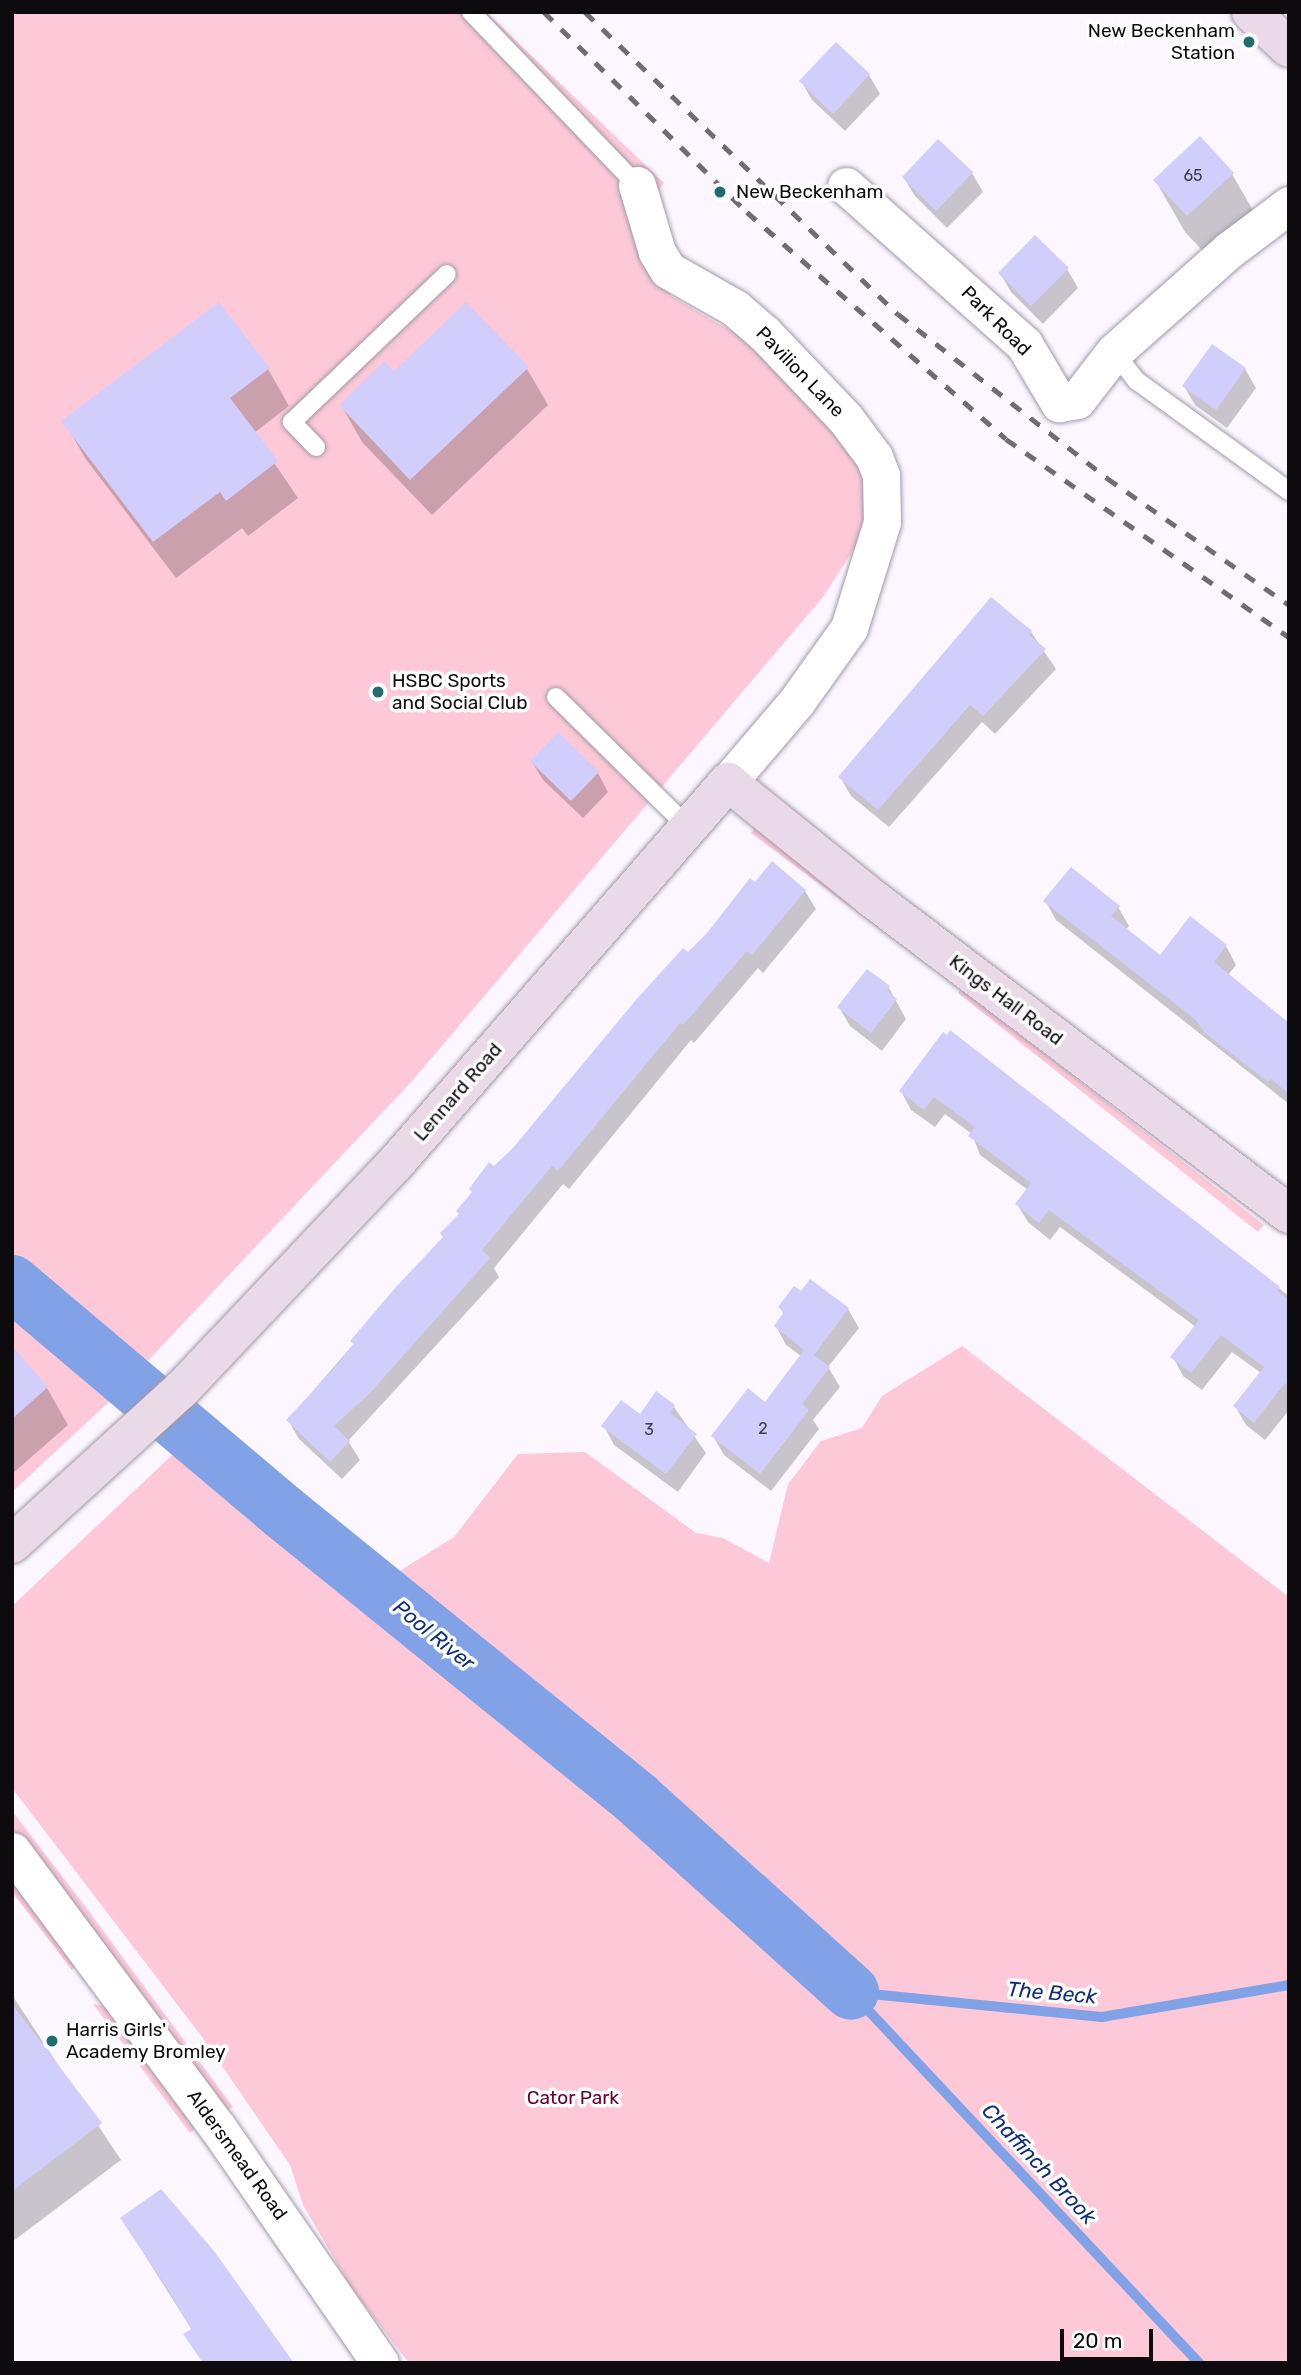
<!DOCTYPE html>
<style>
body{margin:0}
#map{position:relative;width:1301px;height:2375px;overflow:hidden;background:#fbf6ff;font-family:Rubik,sans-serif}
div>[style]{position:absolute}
.green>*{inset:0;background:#fdc9d8}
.shadow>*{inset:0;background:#0003}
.stream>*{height:10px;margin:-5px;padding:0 5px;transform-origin:5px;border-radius:5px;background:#81a2e6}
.river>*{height:56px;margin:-28px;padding:0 28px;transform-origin:28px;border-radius:28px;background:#81a2e6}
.building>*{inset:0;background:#d1cefc}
.roads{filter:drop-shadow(0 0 2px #a29aa7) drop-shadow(0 0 2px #a29aa7)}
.lane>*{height:18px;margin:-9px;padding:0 9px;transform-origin:9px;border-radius:9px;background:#fff}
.street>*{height:37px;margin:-18.5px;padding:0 18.5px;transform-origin:18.5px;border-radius:18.5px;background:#fff}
.secondary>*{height:38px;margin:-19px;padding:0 19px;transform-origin:19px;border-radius:19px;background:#ead9e6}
.rail>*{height:5px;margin-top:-2.5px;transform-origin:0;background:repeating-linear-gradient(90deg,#706c72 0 12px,transparent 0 24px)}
.dots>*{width:19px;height:19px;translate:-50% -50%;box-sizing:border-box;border:4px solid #fff;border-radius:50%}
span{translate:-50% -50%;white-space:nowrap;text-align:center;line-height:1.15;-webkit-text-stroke:7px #fff;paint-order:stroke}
.number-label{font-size:16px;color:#3f3c4a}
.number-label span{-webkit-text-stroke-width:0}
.poi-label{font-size:19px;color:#0e0b0f}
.right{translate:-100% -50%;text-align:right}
.left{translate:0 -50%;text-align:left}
.street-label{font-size:19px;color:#0e0b0f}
.park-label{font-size:19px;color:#603}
.water-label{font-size:21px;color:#112e7b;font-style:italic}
.frame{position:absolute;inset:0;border:14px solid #0e0b0f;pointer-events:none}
.scale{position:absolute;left:1060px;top:2329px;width:93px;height:32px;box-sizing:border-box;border:4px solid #0e0b0f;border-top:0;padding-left:9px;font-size:21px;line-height:24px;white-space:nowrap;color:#0e0b0f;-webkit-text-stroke:5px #fff;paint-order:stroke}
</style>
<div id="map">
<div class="green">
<i style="clip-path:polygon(12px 12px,486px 12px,664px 183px,636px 221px,641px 262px,652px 276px,671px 296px,755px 345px,865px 469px,867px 529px,823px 597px,413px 1080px,143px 1366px,12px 1268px)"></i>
<i style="clip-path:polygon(755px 828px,923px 961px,751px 833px)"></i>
<i style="clip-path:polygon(961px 989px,1264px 1225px,1258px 1232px,958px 993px)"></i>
<i style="clip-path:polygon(12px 1290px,124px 1388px,12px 1492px)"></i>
<i style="clip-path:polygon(evenodd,962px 1346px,1289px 1597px,1289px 2363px,409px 2363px,352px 2289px,303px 2205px,290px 2165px,202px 2037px,12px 1788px,12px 1606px,204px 1425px,367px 1569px,398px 1572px,454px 1537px,518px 1454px,585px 1452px,696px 1533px,723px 1538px,769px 1563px,788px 1484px,821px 1441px,862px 1428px,882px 1396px,962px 1346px,594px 1770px,622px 1770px,780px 1909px,774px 1913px,828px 1964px,594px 1770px)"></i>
<i style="clip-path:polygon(12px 1811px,85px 1906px,233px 2107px,226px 2111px,12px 1828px)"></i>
<i style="clip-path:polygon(12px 1875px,79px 1961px,72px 1970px,12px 1892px)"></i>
<i style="clip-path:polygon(93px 2004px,107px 2007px,198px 2126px,190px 2133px)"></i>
</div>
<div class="shadow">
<i style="clip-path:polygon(836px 44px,869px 75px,880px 94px,845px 131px,812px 100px,801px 81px)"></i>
<i style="clip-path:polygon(938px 142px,972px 173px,983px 192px,947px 228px,915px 196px,904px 178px)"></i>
<i style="clip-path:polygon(1232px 174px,1262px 226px,1218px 267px,1185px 232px,1155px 180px)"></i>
<i style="clip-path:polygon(1067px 269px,1078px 288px,1043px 324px,1011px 292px,1000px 273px)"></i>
<i style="clip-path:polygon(268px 369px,289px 406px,254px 433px,298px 498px,248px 536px,242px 528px,176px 578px,85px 458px,64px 421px)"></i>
<i style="clip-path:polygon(527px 369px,548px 405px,432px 515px,362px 442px,341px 405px,394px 373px)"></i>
<i style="clip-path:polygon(1245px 369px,1256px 388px,1227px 428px,1195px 405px,1184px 386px)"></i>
<i style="clip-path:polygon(1031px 632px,1056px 669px,995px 734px,982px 722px,889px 827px,851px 796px,840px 777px)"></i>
<i style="clip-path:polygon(532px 762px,598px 773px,608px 792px,583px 818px,543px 780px)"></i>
<i style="clip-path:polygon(756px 884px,805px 891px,816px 909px,763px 973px,758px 968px,694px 1043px,691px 1040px,569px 1189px,563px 1184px,494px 1268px,499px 1277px,348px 1441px,360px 1460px,342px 1479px,299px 1439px,288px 1420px,445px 1238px,494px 1169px)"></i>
<i style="clip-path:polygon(1046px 902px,1118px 907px,1129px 926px,1126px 930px,1160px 958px,1226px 946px,1236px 965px,1228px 975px,1289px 1023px,1289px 1104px,1056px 920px)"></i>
<i style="clip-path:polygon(868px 971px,889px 988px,906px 1019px,882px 1051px,850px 1026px,839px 1007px)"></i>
<i style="clip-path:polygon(993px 1065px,1289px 1296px,1289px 1410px,1265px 1440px,1246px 1425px,1235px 1406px,1261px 1373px,1232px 1352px,1202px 1390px,1183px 1376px,1173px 1357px,1196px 1327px,1060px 1227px,1050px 1240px,1028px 1222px,1017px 1204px,1028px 1190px,980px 1155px,972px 1134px,945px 1114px,935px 1127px,911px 1110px,901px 1091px)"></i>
<i style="clip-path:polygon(801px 1293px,848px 1309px,859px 1328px,828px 1367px,840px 1387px,813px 1420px,819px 1429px,771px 1491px,724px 1455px,713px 1436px,765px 1404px,801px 1356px,786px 1345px,776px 1326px,784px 1315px,780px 1307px)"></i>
<i style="clip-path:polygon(12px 1349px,47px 1388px,68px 1425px,12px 1474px)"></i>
<i style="clip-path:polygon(656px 1394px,674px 1407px,706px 1453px,678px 1492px,614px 1445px,604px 1426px,640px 1416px)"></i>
<i style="clip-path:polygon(12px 1995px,121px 2160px,12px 2242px)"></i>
<i style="clip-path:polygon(122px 2219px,290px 2363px,192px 2330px)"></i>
</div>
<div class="stream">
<i style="left:851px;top:1992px;width:509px;rotate:46.83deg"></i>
<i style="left:851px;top:1992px;width:252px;rotate:5.7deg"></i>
<i style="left:1102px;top:2017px;width:190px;rotate:-9.7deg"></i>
</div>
<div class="river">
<i style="left:12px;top:1283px;width:355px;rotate:40.2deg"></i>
<i style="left:283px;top:1512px;width:456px;rotate:39deg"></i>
<i style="left:637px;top:1799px;width:288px;rotate:42deg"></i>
</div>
<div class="building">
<i style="clip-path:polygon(836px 42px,870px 74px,833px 114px,799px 81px)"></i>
<i style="clip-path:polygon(1200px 136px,1234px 173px,1187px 216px,1153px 180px)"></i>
<i style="clip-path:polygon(938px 139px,973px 172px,936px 211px,902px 177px)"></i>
<i style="clip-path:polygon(1035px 235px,1069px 268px,1031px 306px,998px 273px)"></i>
<i style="clip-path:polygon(219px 302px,270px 368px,230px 398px,278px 461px,226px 501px,220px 492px,153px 542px,61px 421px)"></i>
<i style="clip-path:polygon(466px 302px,529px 367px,410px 480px,339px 405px,384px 361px,394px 371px)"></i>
<i style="clip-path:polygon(1212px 344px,1246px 368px,1216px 410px,1182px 386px)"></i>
<i style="clip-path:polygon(991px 597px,1032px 631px,1029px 635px,1046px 649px,983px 716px,970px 705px,878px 810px,838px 777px)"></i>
<i style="clip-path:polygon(558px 732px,599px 772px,571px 801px,530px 761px)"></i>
<i style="clip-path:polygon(772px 861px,806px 890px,752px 955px,747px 951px,683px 1025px,680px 1023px,558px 1171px,552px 1166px,482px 1250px,490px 1258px,370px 1393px,334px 1426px,350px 1441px,330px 1462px,286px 1420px,338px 1364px,354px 1344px,350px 1341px,396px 1287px,443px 1237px,440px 1233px,459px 1214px,456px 1211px,472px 1192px,469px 1189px,489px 1162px,494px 1166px,513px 1148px,635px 1001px,683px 948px,688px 952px,707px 933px,750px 878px,755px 882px)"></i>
<i style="clip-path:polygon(1071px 867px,1120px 906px,1111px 916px,1160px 955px,1190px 916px,1227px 945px,1214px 962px,1289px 1023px,1289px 1094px,1271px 1079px,1268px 1082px,1205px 1033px,1196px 1020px,1043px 901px)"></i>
<i style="clip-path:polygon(867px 969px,890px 986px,887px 991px,897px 999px,871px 1033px,837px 1007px)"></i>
<i style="clip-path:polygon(950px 1030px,1280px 1287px,1277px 1291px,1289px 1300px,1289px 1386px,1285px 1383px,1254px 1423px,1233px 1406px,1264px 1367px,1221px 1335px,1191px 1373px,1170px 1357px,1199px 1320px,1049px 1210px,1039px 1223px,1015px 1204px,1031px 1183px,968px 1136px,975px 1127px,934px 1097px,924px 1110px,899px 1091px,943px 1032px,947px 1035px)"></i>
<i style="clip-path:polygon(810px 1279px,849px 1308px,814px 1355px,830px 1367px,802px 1404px,809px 1410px,760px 1474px,711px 1436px,748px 1388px,765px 1402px,804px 1350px,774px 1326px,784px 1312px,778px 1307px,794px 1286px,801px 1291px)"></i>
<i style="clip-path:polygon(12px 1346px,48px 1387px,12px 1419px)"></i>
<i style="clip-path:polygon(656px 1391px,675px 1405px,670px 1413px,697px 1434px,666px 1474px,601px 1426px,621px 1400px,640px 1414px)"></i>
<i style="clip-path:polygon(12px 2004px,102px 2123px,12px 2191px)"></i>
<i style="clip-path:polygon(161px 2189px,214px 2251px,294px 2363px,203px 2363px,183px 2334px,191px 2329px,167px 2288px,120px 2218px)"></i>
</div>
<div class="roads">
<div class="lane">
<i style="left:471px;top:12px;width:240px;rotate:46.2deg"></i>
<i style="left:1114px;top:352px;width:37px;rotate:52deg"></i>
<i style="left:1137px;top:381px;width:188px;rotate:35.9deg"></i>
<i style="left:316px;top:447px;width:35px;rotate:-134deg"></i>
<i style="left:292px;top:422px;width:214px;rotate:-43.7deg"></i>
<i style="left:556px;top:697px;width:185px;rotate:44.6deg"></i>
</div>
<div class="street">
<i style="left:637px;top:185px;width:70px;rotate:73.4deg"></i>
<i style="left:657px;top:252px;width:21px;rotate:59deg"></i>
<i style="left:668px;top:270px;width:77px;rotate:29.6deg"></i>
<i style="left:735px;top:308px;width:38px;rotate:41deg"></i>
<i style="left:764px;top:333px;width:117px;rotate:46.4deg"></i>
<i style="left:845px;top:418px;width:49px;rotate:53.4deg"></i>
<i style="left:874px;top:457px;width:19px;rotate:69deg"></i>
<i style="left:881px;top:475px;width:47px;rotate:88.8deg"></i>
<i style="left:882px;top:522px;width:111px;rotate:107.3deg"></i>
<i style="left:849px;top:628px;width:90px;rotate:125.5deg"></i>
<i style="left:797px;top:701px;width:106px;rotate:130.4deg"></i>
<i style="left:846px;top:186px;width:238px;rotate:41.6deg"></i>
<i style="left:1024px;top:344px;width:69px;rotate:59.3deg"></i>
<i style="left:1059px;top:403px;width:18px;rotate:-9deg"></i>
<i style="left:1077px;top:400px;width:61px;rotate:-52.4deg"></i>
<i style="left:1114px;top:352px;width:154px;rotate:-41.6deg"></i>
<i style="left:1229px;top:250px;width:75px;rotate:-36.9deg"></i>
<i style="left:12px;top:1851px;width:345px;rotate:53.4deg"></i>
<i style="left:218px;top:2128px;width:285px;rotate:55.4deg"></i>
</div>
<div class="secondary">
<i style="left:1251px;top:12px;width:52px;rotate:43.5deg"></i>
<i style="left:12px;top:1544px;width:230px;rotate:-42.4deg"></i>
<i style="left:182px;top:1389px;width:310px;rotate:-46.6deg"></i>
<i style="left:395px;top:1164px;width:507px;rotate:-48.92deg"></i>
<i style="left:728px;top:782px;width:186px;rotate:38.9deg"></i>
<i style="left:873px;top:899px;width:522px;rotate:37.13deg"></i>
</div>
</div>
<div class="rail">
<i style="left:544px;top:12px;width:285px;rotate:44.6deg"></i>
<i style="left:747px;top:212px;width:344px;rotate:41.2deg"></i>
<i style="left:1006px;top:439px;width:345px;rotate:35deg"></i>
<i style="left:585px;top:12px;width:435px;rotate:44deg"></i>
<i style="left:898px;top:314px;width:266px;rotate:38.1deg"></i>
<i style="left:1107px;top:478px;width:222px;rotate:34.9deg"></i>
</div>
<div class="dots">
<i style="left:1249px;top:42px;background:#216d6b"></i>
<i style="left:720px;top:192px;background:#216d6b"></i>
<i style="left:378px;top:692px;background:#216d6b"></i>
<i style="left:52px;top:2041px;background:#216d6b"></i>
</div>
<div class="number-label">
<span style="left:1193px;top:176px">65</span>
<span style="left:763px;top:1429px">2</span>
<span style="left:649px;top:1430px">3</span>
</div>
<div class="poi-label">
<span class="right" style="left:1235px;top:42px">New Beckenham<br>Station</span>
<span class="left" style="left:736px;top:192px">New Beckenham</span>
<span class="left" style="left:392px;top:692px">HSBC Sports<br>and Social Club</span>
<span class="left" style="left:66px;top:2041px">Harris Girls'<br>Academy Bromley</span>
</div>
<div class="street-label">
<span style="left:996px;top:321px;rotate:45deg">Park Road</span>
<span style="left:800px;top:372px;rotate:46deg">Pavilion Lane</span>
<span style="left:1006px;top:1000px;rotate:37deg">Kings Hall Road</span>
<span style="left:458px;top:1092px;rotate:-49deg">Lennard Road</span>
<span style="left:237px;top:2155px;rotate:54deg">Aldersmead Road</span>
</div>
<div class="park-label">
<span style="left:573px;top:2098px">Cator Park</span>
</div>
<div class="water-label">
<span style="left:434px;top:1635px;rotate:39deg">Pool River</span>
<span style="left:1052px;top:1993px;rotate:5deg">The Beck</span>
<span style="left:1039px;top:2164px;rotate:47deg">Chaffinch Brook</span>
</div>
<div class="frame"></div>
<div class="scale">20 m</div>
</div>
